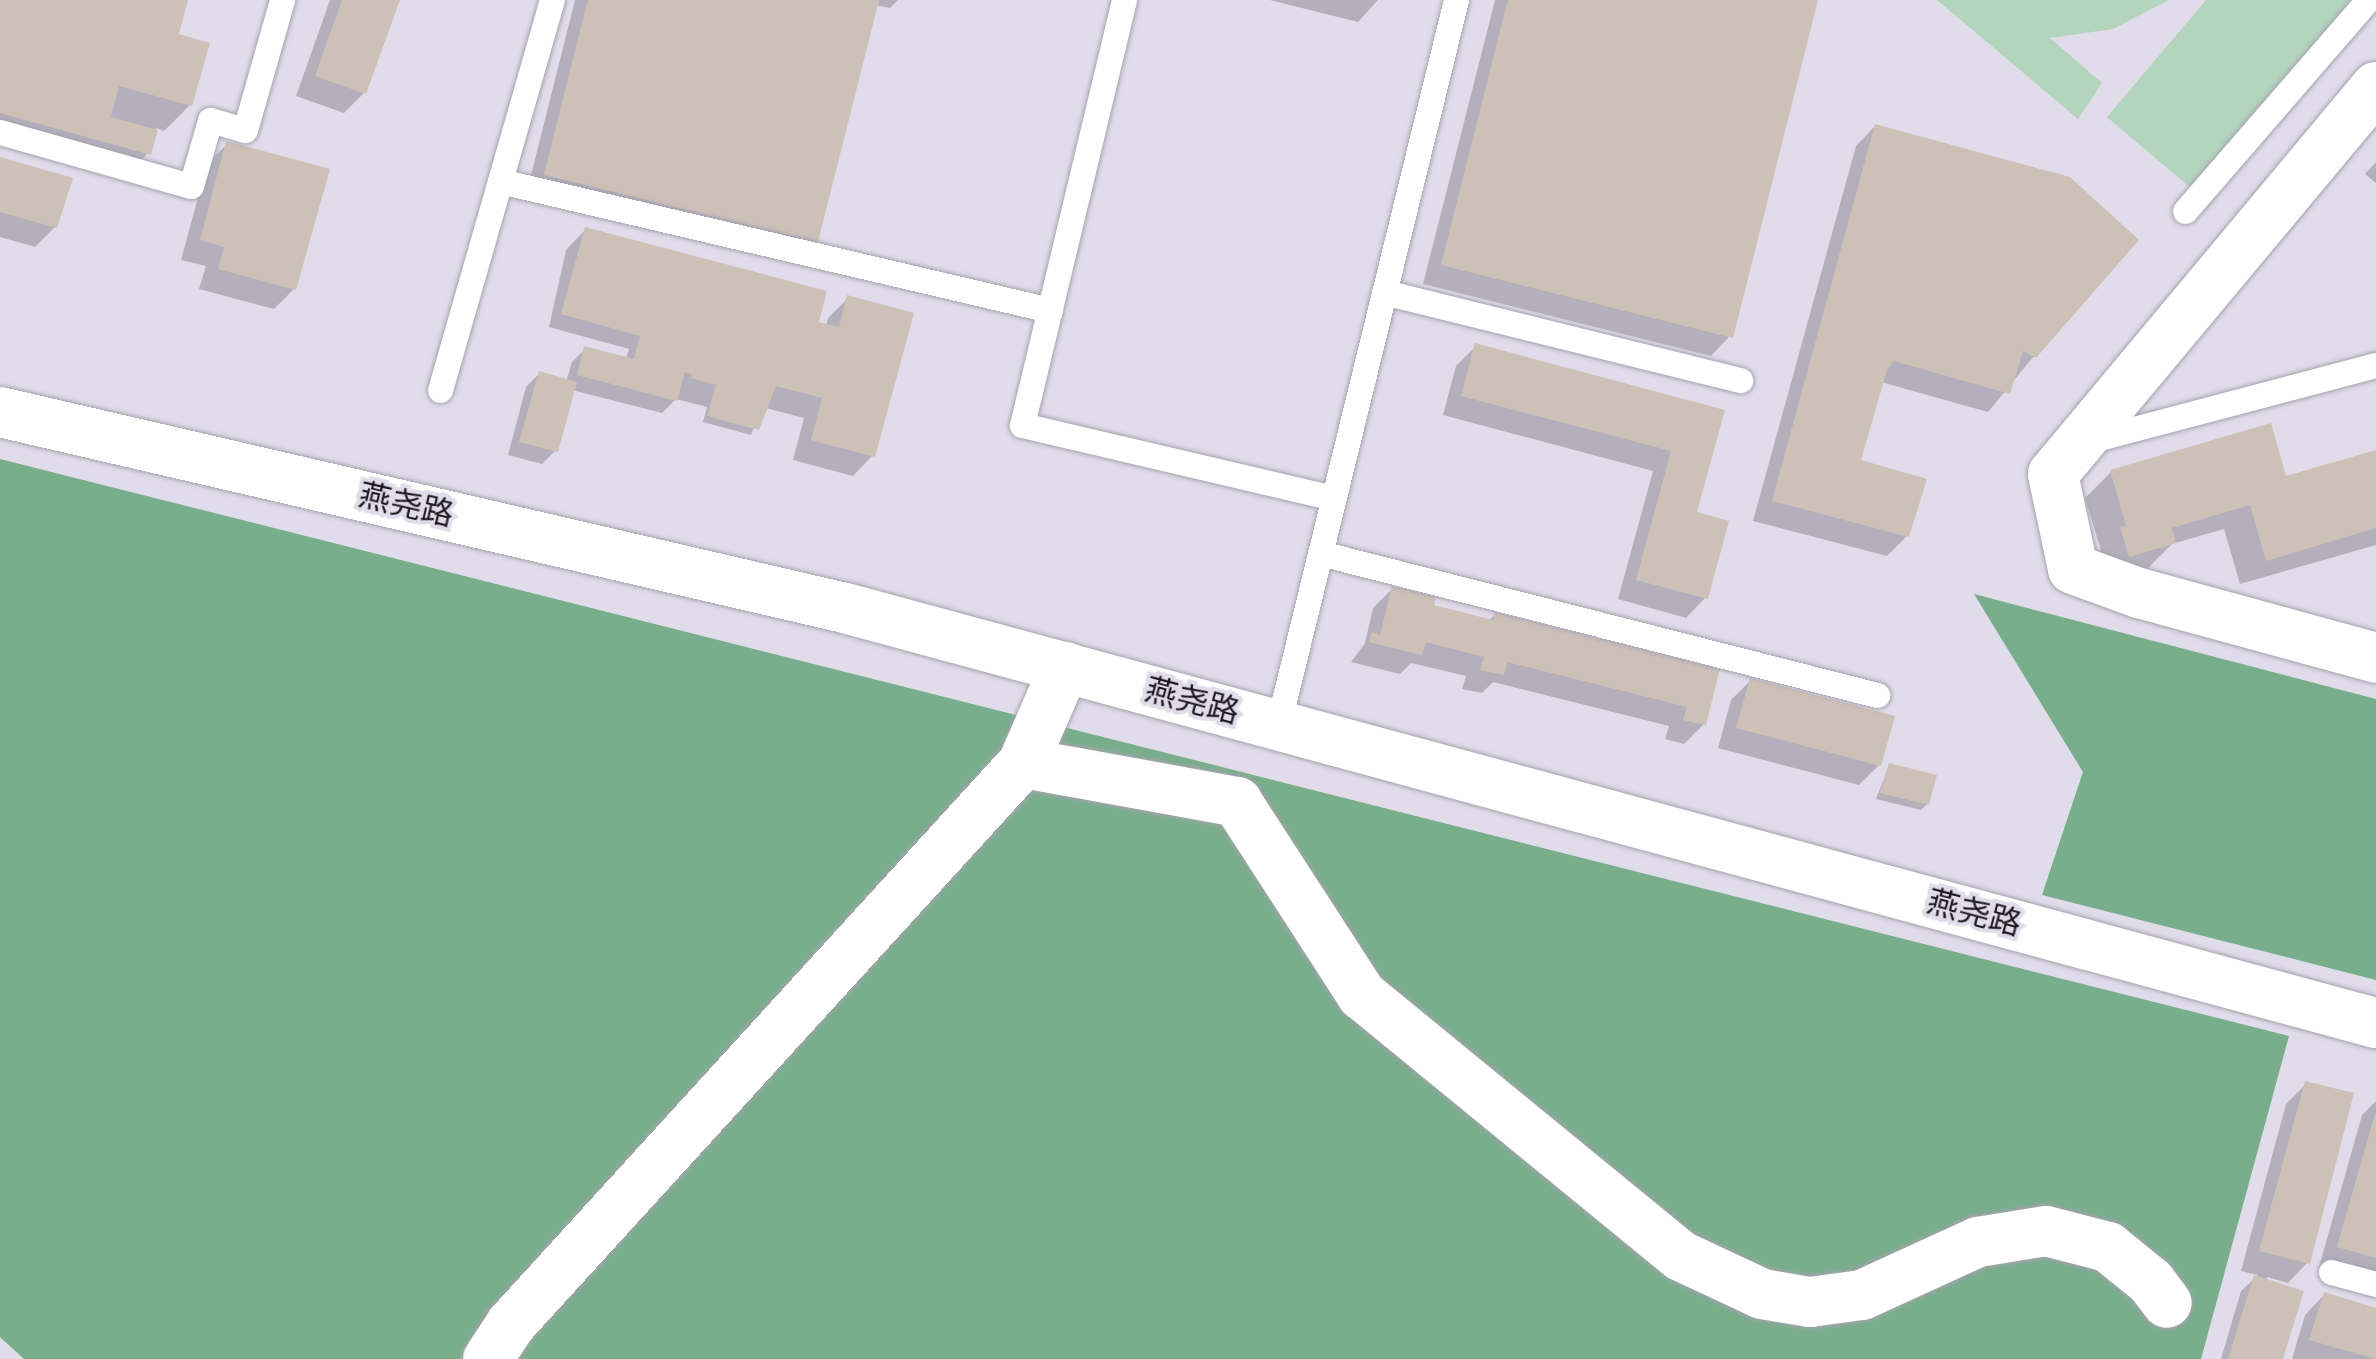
<!DOCTYPE html>
<meta charset="utf-8">
<style>
body{margin:0}
#map{position:relative;width:2376px;height:1359px;overflow:hidden;background:#e0dcea;font-family:Karla,"Noto Sans SC",sans-serif}
div>[style]{position:absolute}
.green>*{inset:0;background:#b3d4bd}
.forest>*{inset:0;background:#79ae8c}
.shadow>*{inset:0;background:#0003}
.building>*{inset:0;background:#cdc1b7}
.roads{filter:drop-shadow(0 0 2px #a6a2af) drop-shadow(0 0 2px #a6a2af)}
.service>*{height:25px;margin:-12.5px;padding:0 12.5px;transform-origin:12.5px;border-radius:12.5px;background:#fff}
.minor>*{height:50px;margin:-25px;padding:0 25px;transform-origin:25px;border-radius:25px;background:#fff}
span{translate:-50% -50%;white-space:nowrap;text-align:center;line-height:1.15;-webkit-text-stroke:8px #e0dcea;paint-order:stroke}
.street-label{font-size:32px;color:#1b191e}
</style>
<div id="map">
<div class="green">
<i style="clip-path:polygon(1937px 0,2169px 0,2113px 29px,2050px 38px,2102px 83px,2078px 119px)"></i>
<i style="clip-path:polygon(2206px 0,2352px 0,2193px 190px,2107px 117px)"></i>
</div>
<div class="forest">
<i style="clip-path:polygon(0 459px,2289px 1036px,2201px 1359px,24px 1359px,0 1337px)"></i>
<i style="clip-path:polygon(1974px 594px,2376px 699px,2376px 980px,2042px 895px,2083px 772px)"></i>
</div>
<div class="shadow">
<i style="clip-path:polygon(0 0,186px 0,176px 36px,190px 105px,164px 131px,156px 128px,148px 153px,123px 179px,0 145px)"></i>
<i style="clip-path:polygon(330px 0,397px 0,364px 93px,344px 113px,296px 96px)"></i>
<i style="clip-path:polygon(575px 0,898px 0,890px 8px,875px 5px,815px 241px,796px 261px,526px 195px)"></i>
<i style="clip-path:polygon(1270px 0,1378px 0,1358px 22px)"></i>
<i style="clip-path:polygon(1495px 0,1816px 0,1730px 336px,1711px 356px,1423px 284px)"></i>
<i style="clip-path:polygon(1875px 126px,2034px 356px,1988px 412px,1881px 382px,1858px 461px,1907px 536px,1887px 556px,1753px 521px,1856px 146px)"></i>
<i style="clip-path:polygon(227px 144px,294px 289px,274px 309px,199px 289px,206px 266px,181px 260px,207px 164px)"></i>
<i style="clip-path:polygon(0 162px,55px 227px,35px 247px,0 237px)"></i>
<i style="clip-path:polygon(2376px 162px,2376px 183px,2365px 174px)"></i>
<i style="clip-path:polygon(585px 230px,826px 326px,828px 318px,848px 298px,872px 456px,853px 476px,793px 460px,804px 418px,762px 407px,751px 435px,703px 422px,707px 407px,676px 399px,662px 413px,572px 390px,555px 451px,542px 464px,508px 455px,526px 387px,539px 374px,566px 382px,572px 362px,585px 349px,626px 359px,629px 349px,549px 327px,566px 250px)"></i>
<i style="clip-path:polygon(1476px 346px,1722px 411px,1694px 514px,1705px 598px,1686px 618px,1618px 599px,1653px 471px,1443px 415px,1456px 366px)"></i>
<i style="clip-path:polygon(2376px 453px,2376px 545px,2240px 584px,2224px 529px,2172px 544px,2148px 568px,2103px 581px,2096px 555px,2101px 550px,2085px 498px,2111px 472px,2285px 479px)"></i>
<i style="clip-path:polygon(1393px 588px,1431px 607px,1488px 621px,1495px 615px,1717px 671px,1704px 724px,1684px 744px,1665px 739px,1669px 726px,1493px 682px,1482px 693px,1462px 689px,1466px 676px,1411px 663px,1400px 674px,1351px 662px,1365px 643px,1373px 608px)"></i>
<i style="clip-path:polygon(1750px 681px,1879px 765px,1859px 785px,1718px 748px,1731px 700px)"></i>
<i style="clip-path:polygon(1889px 766px,1927px 804px,1921px 810px,1876px 799px)"></i>
<i style="clip-path:polygon(2306px 1084px,2307px 1263px,2288px 1283px,2267px 1277px,2266px 1282px,2281px 1359px,2221px 1359px,2241px 1291px,2258px 1275px,2241px 1271px,2286px 1104px)"></i>
<i style="clip-path:polygon(2376px 1101px,2376px 1273px,2368px 1280px,2319px 1267px,2362px 1115px)"></i>
<i style="clip-path:polygon(2324px 1295px,2376px 1311px,2376px 1359px,2292px 1359px,2305px 1315px)"></i>
</div>
<div class="building">
<i style="clip-path:polygon(0 0,188px 0,179px 34px,210px 43px,192px 106px,119px 86px,111px 117px,158px 130px,151px 155px,0 113px)"></i>
<i style="clip-path:polygon(342px 0,400px 0,366px 94px,315px 76px)"></i>
<i style="clip-path:polygon(588px 0,879px 0,818px 242px,544px 175px)"></i>
<i style="clip-path:polygon(1508px 0,1818px 0,1733px 338px,1441px 265px)"></i>
<i style="clip-path:polygon(1875px 124px,2070px 177px,2139px 240px,2036px 358px,2023px 351px,2010px 394px,1894px 361px,1887px 370px,1861px 460px,1927px 479px,1909px 537px,1772px 501px)"></i>
<i style="clip-path:polygon(226px 141px,330px 169px,296px 290px,218px 269px,224px 247px,200px 240px)"></i>
<i style="clip-path:polygon(0 157px,73px 178px,57px 228px,0 212px)"></i>
<i style="clip-path:polygon(585px 227px,827px 291px,819px 322px,839px 327px,847px 295px,914px 313px,875px 457px,811px 440px,822px 398px,776px 386px,759px 430px,707px 416px,716px 385px,691px 378px,692px 374px,685px 372px,677px 401px,577px 375px,584px 346px,634px 359px,640px 336px,561px 314px)"></i>
<i style="clip-path:polygon(1475px 343px,1725px 410px,1697px 512px,1729px 521px,1708px 599px,1636px 580px,1671px 451px,1461px 396px)"></i>
<i style="clip-path:polygon(539px 371px,577px 382px,558px 452px,519px 442px)"></i>
<i style="clip-path:polygon(2271px 423px,2286px 476px,2376px 450px,2376px 528px,2266px 561px,2250px 505px,2172px 528px,2176px 543px,2129px 557px,2120px 527px,2126px 526px,2110px 470px)"></i>
<i style="clip-path:polygon(1392px 586px,1436px 597px,1434px 605px,1493px 620px,1494px 612px,1720px 669px,1706px 725px,1683px 720px,1687px 707px,1507px 662px,1504px 675px,1480px 670px,1484px 657px,1426px 642px,1422px 655px,1369px 642px,1372px 632px,1380px 635px)"></i>
<i style="clip-path:polygon(1750px 678px,1895px 716px,1881px 766px,1736px 728px)"></i>
<i style="clip-path:polygon(1889px 763px,1937px 775px,1929px 805px,1880px 793px)"></i>
<i style="clip-path:polygon(2305px 1081px,2354px 1093px,2310px 1264px,2259px 1251px)"></i>
<i style="clip-path:polygon(2375px 1114px,2376px 1114px,2376px 1258px,2337px 1247px)"></i>
<i style="clip-path:polygon(2254px 1275px,2304px 1291px,2283px 1359px,2228px 1359px)"></i>
<i style="clip-path:polygon(2324px 1292px,2376px 1308px,2376px 1359px,2309px 1340px)"></i>
</div>
<div class="roads">
<div class="service">
<i style="left:1124px;top:0;width:437px;rotate:103.5deg"></i>
<i style="left:1022px;top:425px;width:319px;rotate:13.2deg"></i>
<i style="left:0;top:132px;width:198px;rotate:15.8deg"></i>
<i style="left:191px;top:186px;width:69px;rotate:-73.9deg"></i>
<i style="left:210px;top:120px;width:36px;rotate:16deg"></i>
<i style="left:245px;top:130px;width:135px;rotate:-74.1deg"></i>
<i style="left:500px;top:181px;width:565px;rotate:13.2deg"></i>
<i style="left:2185px;top:211px;width:279px;rotate:-49.1deg"></i>
<i style="left:1384px;top:292px;width:367px;rotate:13.9deg"></i>
<i style="left:440px;top:390px;width:406px;rotate:-74deg"></i>
<i style="left:2088px;top:441px;width:298px;rotate:-14.8deg"></i>
<i style="left:1320px;top:553px;width:575px;rotate:14.3deg"></i>
<i style="left:1278px;top:725px;width:747px;rotate:-76.21deg"></i>
<i style="left:2331px;top:1272px;width:47px;rotate:14.9deg"></i>
</div>
<div class="minor">
<i style="left:2376px;top:87px;width:504px;rotate:129.85deg"></i>
<i style="left:2053px;top:474px;width:97px;rotate:78.1deg"></i>
<i style="left:2073px;top:569px;width:70px;rotate:20deg"></i>
<i style="left:2139px;top:593px;width:246px;rotate:15.3deg"></i>
<i style="left:0;top:412px;width:867px;rotate:13.06deg"></i>
<i style="left:845px;top:608px;width:1586px;rotate:15.17deg"></i>
<i style="left:1023px;top:763px;width:218px;rotate:10.3deg"></i>
<i style="left:1237px;top:802px;width:230px;rotate:57.1deg"></i>
<i style="left:1362px;top:995px;width:412px;rotate:39.3deg"></i>
<i style="left:1681px;top:1256px;width:89px;rotate:25.1deg"></i>
<i style="left:1762px;top:1294px;width:49px;rotate:9.5deg"></i>
<i style="left:1810px;top:1302px;width:52px;rotate:-7.7deg"></i>
<i style="left:1862px;top:1295px;width:128px;rotate:-24.6deg"></i>
<i style="left:1978px;top:1242px;width:69px;rotate:-9.2deg"></i>
<i style="left:2046px;top:1231px;width:64px;rotate:14.5deg"></i>
<i style="left:2108px;top:1247px;width:55px;rotate:39.1deg"></i>
<i style="left:2151px;top:1282px;width:26px;rotate:53deg"></i>
<i style="left:488px;top:1359px;width:42px;rotate:-56.7deg"></i>
<i style="left:511px;top:1324px;width:760px;rotate:-47.61deg"></i>
<i style="left:1023px;top:763px;width:105px;rotate:-66.4deg"></i>
</div>
</div>
<div class="street-label">
<span style="left:406px;top:506px;rotate:13deg">燕尧路</span>
<span style="left:1192px;top:702px;rotate:15deg">燕尧路</span>
<span style="left:1974px;top:914px;rotate:15deg">燕尧路</span>
</div>
</div>
